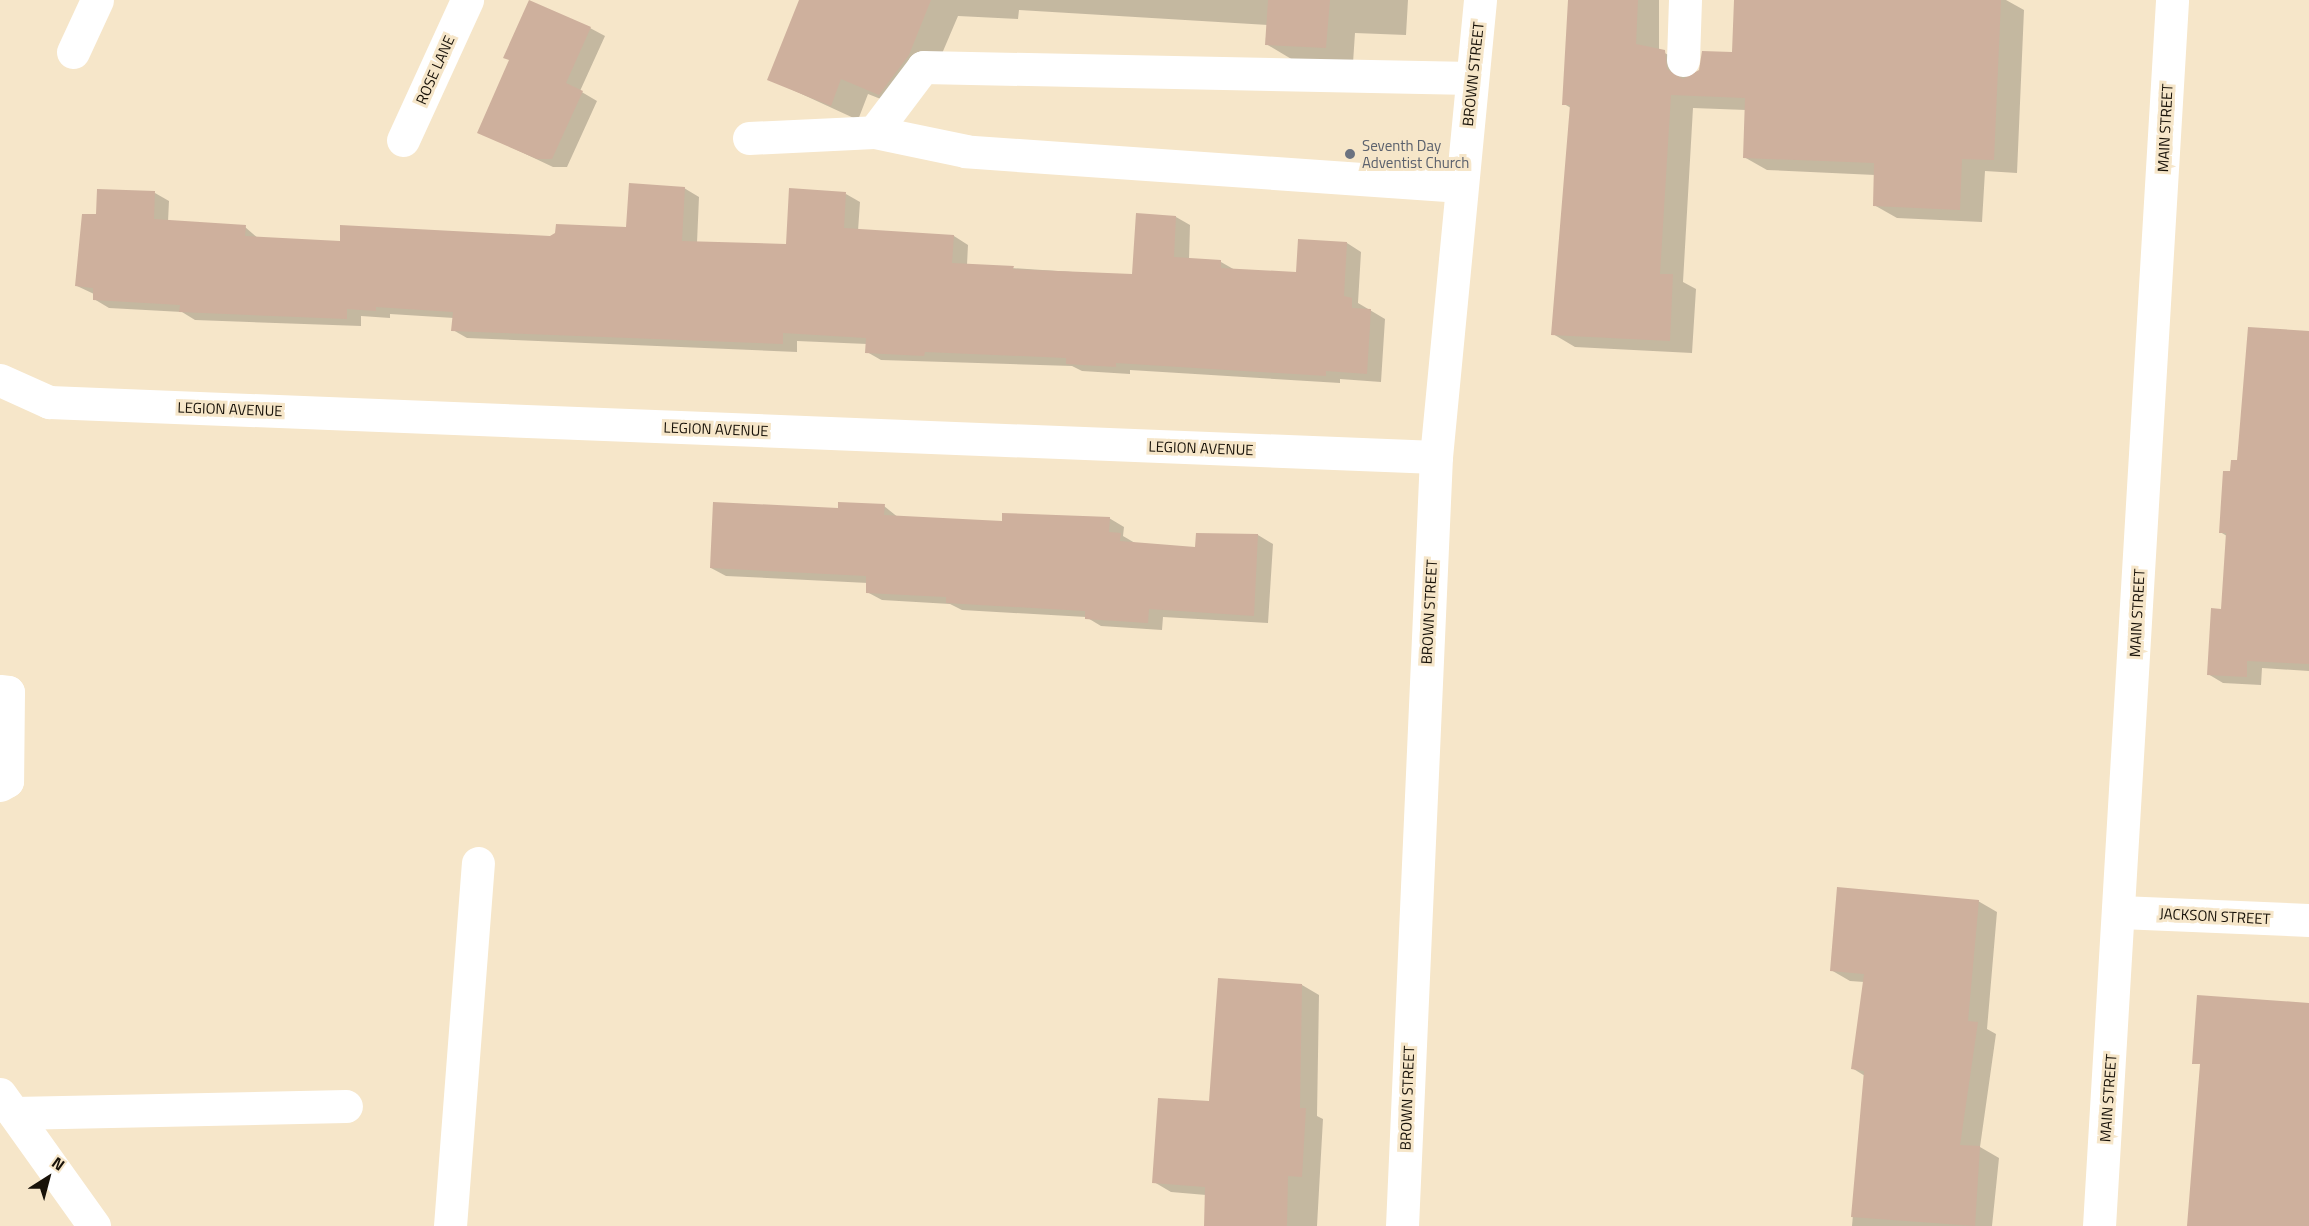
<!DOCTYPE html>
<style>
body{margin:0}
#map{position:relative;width:2309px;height:1226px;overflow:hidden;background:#f6e6c9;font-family:"Titillium Web",sans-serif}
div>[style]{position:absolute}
.shadow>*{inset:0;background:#0003}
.building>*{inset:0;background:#ceb09d}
.minor>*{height:33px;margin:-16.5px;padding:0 16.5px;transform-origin:16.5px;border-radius:16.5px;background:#fff}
.dots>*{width:16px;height:16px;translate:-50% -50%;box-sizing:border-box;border:3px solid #f6e6c9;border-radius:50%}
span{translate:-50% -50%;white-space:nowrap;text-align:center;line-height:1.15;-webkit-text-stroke:6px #f6e6c9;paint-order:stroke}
.street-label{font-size:15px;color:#181209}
.worship-label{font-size:15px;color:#5b616d}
.left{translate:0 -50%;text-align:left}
.north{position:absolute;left:18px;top:1148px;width:60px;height:60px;-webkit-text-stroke:4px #f6e6c9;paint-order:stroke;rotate:36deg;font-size:16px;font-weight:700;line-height:24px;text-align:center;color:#181209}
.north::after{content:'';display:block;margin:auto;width:21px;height:27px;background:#181209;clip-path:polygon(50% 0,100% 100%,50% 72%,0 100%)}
</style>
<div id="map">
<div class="shadow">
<i style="clip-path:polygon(801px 0,1408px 0,1406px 35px,1355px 33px,1353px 63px,1293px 60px,1266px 44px,1268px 25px,1019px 10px,1018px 19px,958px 16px,935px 70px,906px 109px,868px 94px,858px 120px,769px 79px)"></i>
<i style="clip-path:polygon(1569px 0,1659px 0,1659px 50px,1687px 65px,1688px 78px,1734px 54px,1735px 0,2006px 0,2024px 10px,2017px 173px,1985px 171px,1982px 222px,1897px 218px,1874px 205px,1875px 175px,1767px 170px,1744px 157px,1746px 110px,1693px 108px,1683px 282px,1696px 289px,1692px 353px,1575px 347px,1553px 334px,1571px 108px,1564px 104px)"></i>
<i style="clip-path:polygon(590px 28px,605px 36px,580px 91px,597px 101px,567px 167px,553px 167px,479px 132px)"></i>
<i style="clip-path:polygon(684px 188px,699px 197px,697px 243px,787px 246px,846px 194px,860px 202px,858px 231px,954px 236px,968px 245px,967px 265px,1133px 276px,1176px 217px,1190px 225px,1189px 260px,1221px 262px,1235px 270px,1297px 273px,1347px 243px,1361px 252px,1358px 303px,1385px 319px,1381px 382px,1340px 379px,1340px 383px,1130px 370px,1130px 374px,1082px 371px,1072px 366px,881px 360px,867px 352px,867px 344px,797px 341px,797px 352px,467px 338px,453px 330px,454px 318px,390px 314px,390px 318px,361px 316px,361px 326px,195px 320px,182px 312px,109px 308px,94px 299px,94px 294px,77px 286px,97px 216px,155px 193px,169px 201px,168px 222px,245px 227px,259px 239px,341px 243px,551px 237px,628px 229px)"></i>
<i style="clip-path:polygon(2309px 333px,2309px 671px,2262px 668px,2261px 685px,2223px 683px,2208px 674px,2222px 610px,2227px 536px,2220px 532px,2232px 473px)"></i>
<i style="clip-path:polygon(884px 506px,899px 518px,1003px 523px,1109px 518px,1124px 527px,1123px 536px,1135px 543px,1196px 548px,1197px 535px,1258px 535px,1273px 544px,1268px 623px,1163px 617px,1162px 630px,1101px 626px,1086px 617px,962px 610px,950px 604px,882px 600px,867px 592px,868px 583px,726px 576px,711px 568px,839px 509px)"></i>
<i style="clip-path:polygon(1978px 901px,1997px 912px,1987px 1029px,1996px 1034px,1980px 1147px,1999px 1158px,1992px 1226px,1852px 1226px,1865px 1076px,1852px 1068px,1864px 982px,1850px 981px,1831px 970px)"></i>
<i style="clip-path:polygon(1302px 985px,1319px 995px,1317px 1116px,1323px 1119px,1317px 1226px,1205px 1226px,1206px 1195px,1171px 1192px,1154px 1182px)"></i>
</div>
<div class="building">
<i style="clip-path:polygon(529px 0,591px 27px,566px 83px,583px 91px,552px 159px,537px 159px,477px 133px,509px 60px,503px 58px)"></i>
<i style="clip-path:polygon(799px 0,931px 0,909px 55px,879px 95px,841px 79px,831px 106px,767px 80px)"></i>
<i style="clip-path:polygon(1268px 0,1330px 0,1326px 48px,1265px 45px)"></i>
<i style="clip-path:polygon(1568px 0,1638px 0,1636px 44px,1665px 50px,1667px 69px,1683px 79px,1699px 70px,1702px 51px,1732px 52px,1734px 0,2001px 0,1994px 160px,1962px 159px,1960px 210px,1873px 206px,1874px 163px,1743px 158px,1745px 98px,1671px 95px,1660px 274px,1673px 274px,1670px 341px,1551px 335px,1570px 105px,1562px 105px)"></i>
<i style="clip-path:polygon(629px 183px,685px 187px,682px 241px,786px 244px,789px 188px,846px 192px,844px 228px,954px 235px,952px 263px,1014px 266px,1013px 269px,1132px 274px,1136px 213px,1176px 216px,1174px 257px,1221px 260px,1221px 268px,1296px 272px,1298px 239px,1347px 242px,1344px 296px,1352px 298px,1352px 308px,1371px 309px,1367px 374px,1326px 371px,1326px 376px,1116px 363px,1116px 367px,1066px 364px,1066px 358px,925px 352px,924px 356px,865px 353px,866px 338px,783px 333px,783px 344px,451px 331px,453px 312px,376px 307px,376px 311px,347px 309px,347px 319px,179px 312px,180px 305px,93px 300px,93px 288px,75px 286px,82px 214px,96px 214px,97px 189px,155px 191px,154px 219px,246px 225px,245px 236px,340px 241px,340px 225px,550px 236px,555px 233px,556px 224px,626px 227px)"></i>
<i style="clip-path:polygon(2248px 327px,2309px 331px,2309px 664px,2247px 661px,2247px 677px,2207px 675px,2211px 608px,2221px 609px,2226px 533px,2219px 533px,2223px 471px,2230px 471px,2231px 460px,2237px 460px)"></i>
<i style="clip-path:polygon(713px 502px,838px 508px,838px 502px,885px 504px,884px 515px,1002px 521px,1002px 513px,1110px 517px,1109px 532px,1121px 533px,1120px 541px,1195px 547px,1196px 533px,1258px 534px,1254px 616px,1149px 609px,1148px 623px,1085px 619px,1085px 611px,946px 603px,946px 597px,866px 593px,866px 576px,710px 568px)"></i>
<i style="clip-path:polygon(1837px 887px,1979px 900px,1968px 1021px,1978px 1022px,1960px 1145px,1980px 1146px,1975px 1226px,1851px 1217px,1864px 1071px,1851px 1069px,1864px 974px,1830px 971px)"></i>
<i style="clip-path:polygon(1218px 978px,1302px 984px,1300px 1108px,1306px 1108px,1302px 1177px,1288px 1176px,1287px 1226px,1204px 1226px,1205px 1187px,1152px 1183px,1158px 1098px,1209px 1101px)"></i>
<i style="clip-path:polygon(2197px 995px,2309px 1003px,2309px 1226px,2187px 1226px,2200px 1064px,2192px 1064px)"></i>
</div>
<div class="minor">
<i style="left:73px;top:52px;width:57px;rotate:-65.2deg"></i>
<i style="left:1683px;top:60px;width:60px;rotate:-88.1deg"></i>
<i style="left:749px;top:138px;width:125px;rotate:-2.7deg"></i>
<i style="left:403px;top:140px;width:154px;rotate:-65.4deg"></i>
<i style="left:1461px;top:186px;width:496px;rotate:-176deg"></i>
<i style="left:966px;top:151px;width:94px;rotate:-168.3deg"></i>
<i style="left:874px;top:132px;width:81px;rotate:-53deg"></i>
<i style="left:923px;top:67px;width:549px;rotate:1.15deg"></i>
<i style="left:0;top:380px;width:54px;rotate:24.2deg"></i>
<i style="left:49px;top:402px;width:1388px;rotate:2.27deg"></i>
<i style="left:0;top:691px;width:8px;rotate:7deg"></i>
<i style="left:8px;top:692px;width:89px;rotate:90.6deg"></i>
<i style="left:7px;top:781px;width:8px;rotate:150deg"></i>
<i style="left:2120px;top:912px;width:189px;rotate:2.4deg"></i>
<i style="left:0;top:1094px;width:162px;rotate:54.5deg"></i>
<i style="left:14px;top:1113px;width:332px;rotate:-1.2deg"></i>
<i style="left:450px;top:1226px;width:364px;rotate:-85.6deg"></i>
<i style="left:1402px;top:1226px;width:770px;rotate:-87.47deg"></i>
<i style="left:1436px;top:457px;width:459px;rotate:-84.5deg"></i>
<i style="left:2099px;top:1226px;width:1228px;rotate:-86.59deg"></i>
</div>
<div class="dots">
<i style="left:1350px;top:154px;background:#6b7280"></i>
</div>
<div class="street-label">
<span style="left:435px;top:70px;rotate:-66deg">ROSE LANE</span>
<span style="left:1473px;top:74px;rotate:-84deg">BROWN STREET</span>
<span style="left:2165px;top:128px;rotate:-87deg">MAIN STREET</span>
<span style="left:230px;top:409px;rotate:2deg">LEGION AVENUE</span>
<span style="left:716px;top:429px;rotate:2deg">LEGION AVENUE</span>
<span style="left:1201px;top:448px;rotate:2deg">LEGION AVENUE</span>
<span style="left:1429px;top:612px;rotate:-87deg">BROWN STREET</span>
<span style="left:2137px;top:613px;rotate:-87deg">MAIN STREET</span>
<span style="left:2215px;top:916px;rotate:3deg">JACKSON STREET</span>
<span style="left:1407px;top:1098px;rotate:-88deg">BROWN STREET</span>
<span style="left:2108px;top:1098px;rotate:-86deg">MAIN STREET</span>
</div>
<div class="worship-label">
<span class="left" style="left:1362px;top:154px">Seventh Day<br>Adventist Church</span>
</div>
<div class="north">N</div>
</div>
